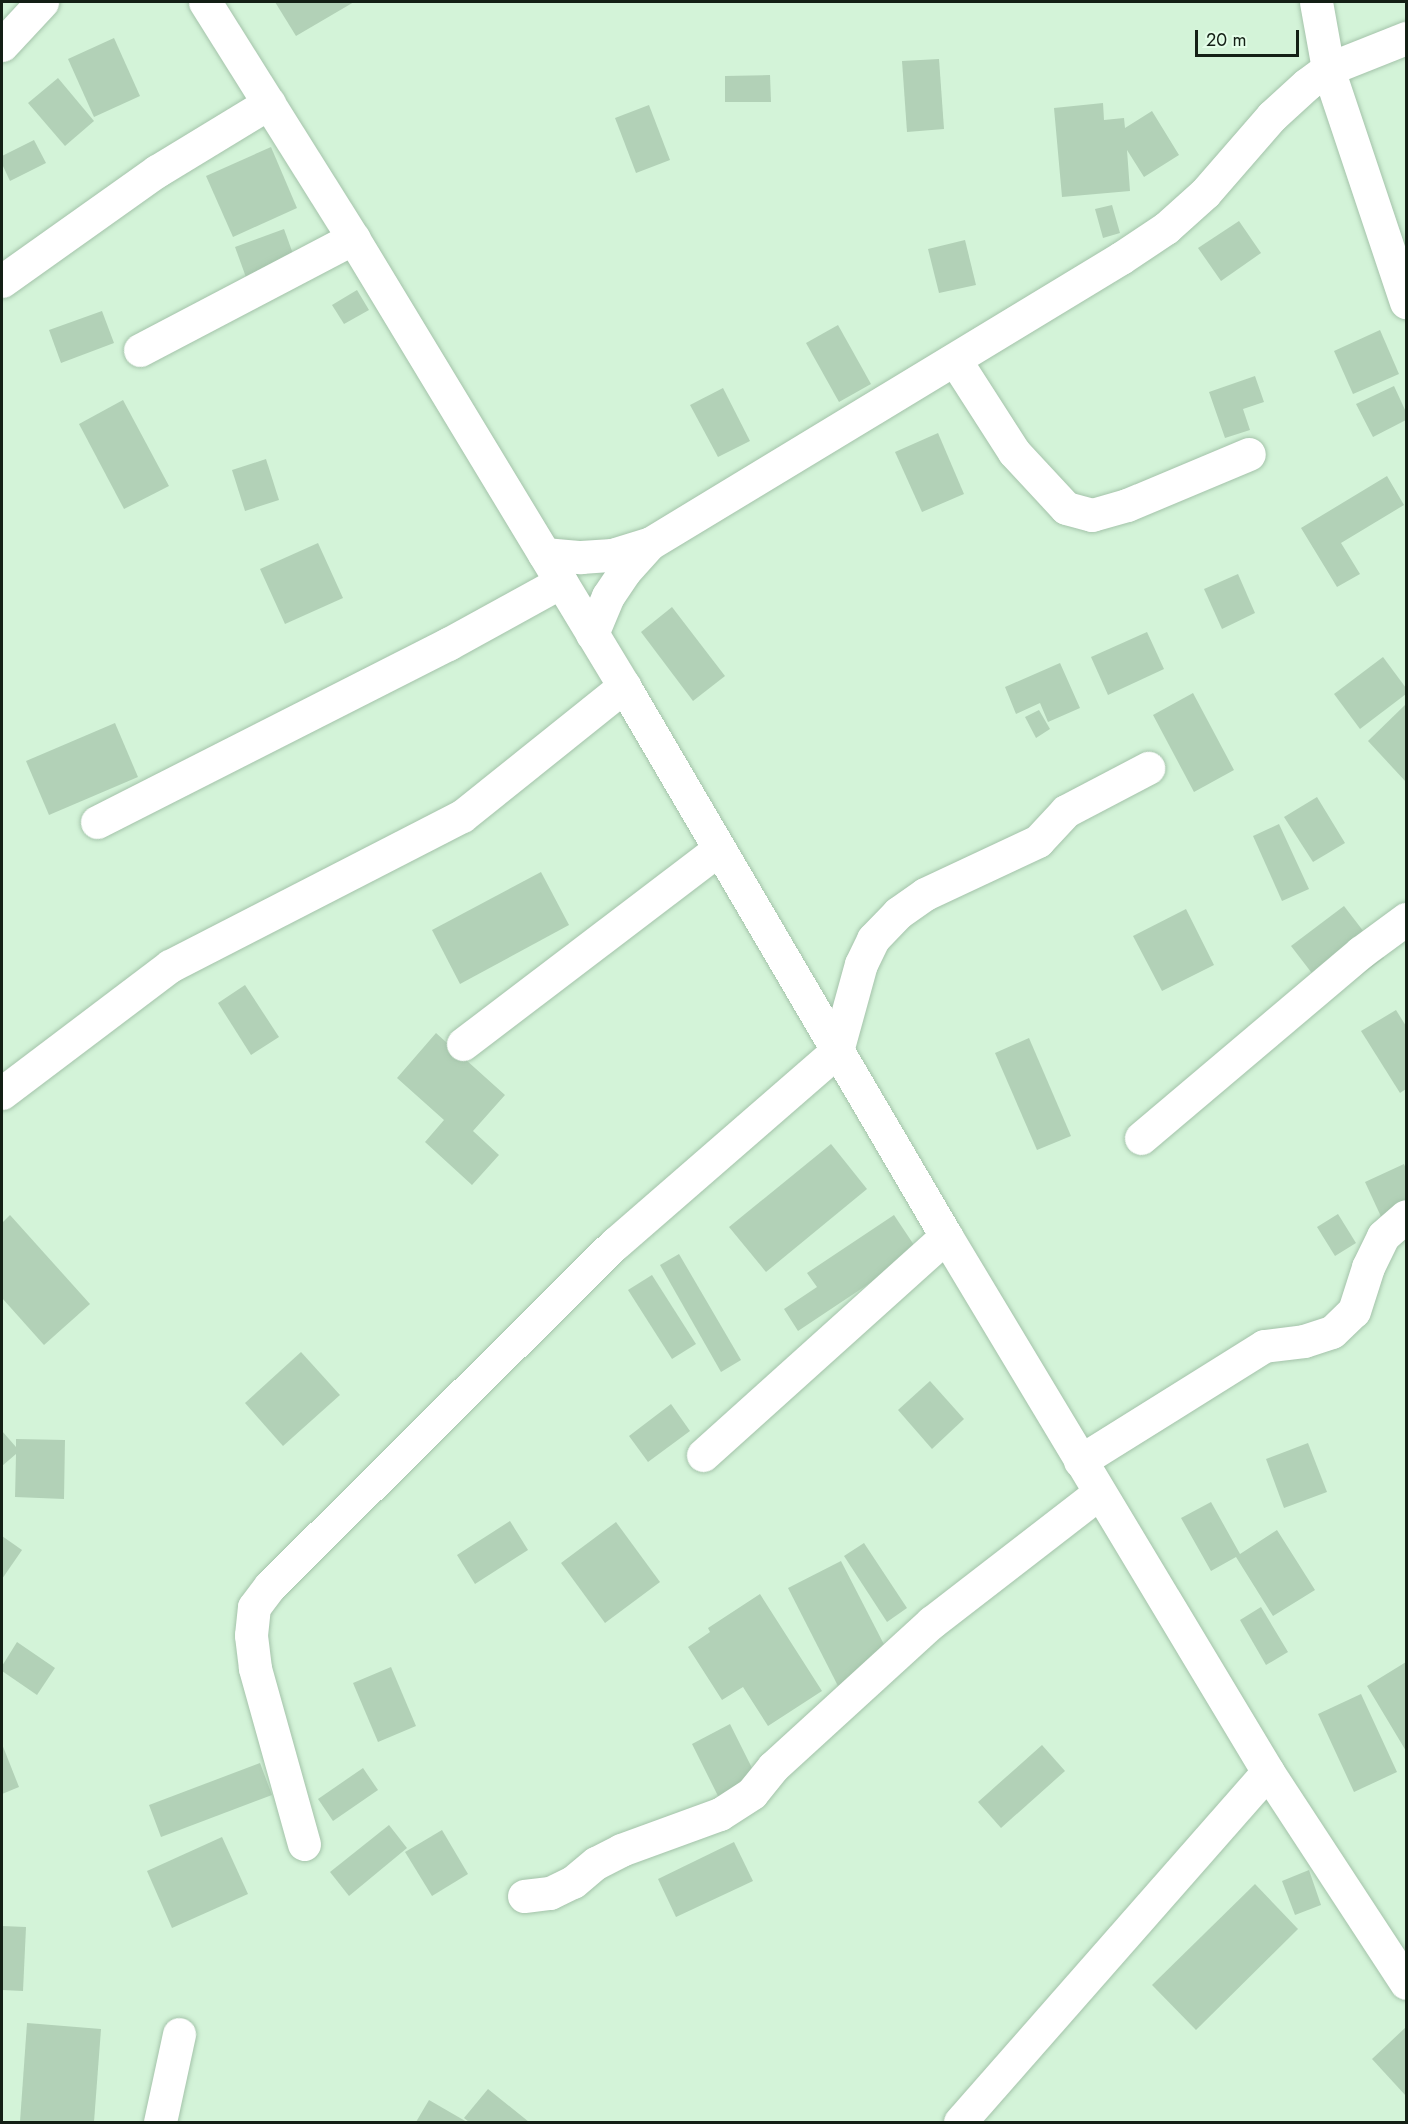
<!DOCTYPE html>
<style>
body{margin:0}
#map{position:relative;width:1408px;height:2124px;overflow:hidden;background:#d3f3d8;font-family:Jost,sans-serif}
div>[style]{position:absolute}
.building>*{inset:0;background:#b2d1b7}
.roads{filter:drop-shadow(0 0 2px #a4c3aa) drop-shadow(0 0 2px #a4c3aa)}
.minor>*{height:33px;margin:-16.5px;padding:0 16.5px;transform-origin:16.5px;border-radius:16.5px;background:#fff}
span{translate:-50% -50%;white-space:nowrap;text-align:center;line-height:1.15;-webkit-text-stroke:4.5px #e4fee9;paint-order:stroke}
.frame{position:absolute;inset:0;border:3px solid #131f15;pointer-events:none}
.scale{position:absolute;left:1195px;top:30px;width:104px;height:27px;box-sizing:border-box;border:3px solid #131f15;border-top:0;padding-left:8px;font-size:18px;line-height:21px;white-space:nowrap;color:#131f15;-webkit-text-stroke:4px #e4fee9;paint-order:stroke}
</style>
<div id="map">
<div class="building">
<i style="clip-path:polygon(275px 2px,354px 2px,296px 36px)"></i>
<i style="clip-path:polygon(114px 38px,140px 96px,94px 117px,68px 59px)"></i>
<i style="clip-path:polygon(939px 59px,944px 129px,907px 132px,902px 61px)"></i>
<i style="clip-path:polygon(770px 75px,771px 102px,725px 102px,725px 76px)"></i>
<i style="clip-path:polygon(58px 78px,94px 121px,65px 146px,28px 103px)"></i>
<i style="clip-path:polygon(1103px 103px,1104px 120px,1124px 118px,1125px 128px,1152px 111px,1179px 155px,1144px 177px,1127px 150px,1130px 191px,1062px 197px,1054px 108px)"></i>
<i style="clip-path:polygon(649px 105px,670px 160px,636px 173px,615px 118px)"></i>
<i style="clip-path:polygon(34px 140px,46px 163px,10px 181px,2px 164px,2px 156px)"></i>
<i style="clip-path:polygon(271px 147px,297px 208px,233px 237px,206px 176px)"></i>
<i style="clip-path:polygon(1112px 205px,1120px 233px,1103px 238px,1095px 209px)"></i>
<i style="clip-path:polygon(1239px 221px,1261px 253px,1221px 281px,1198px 248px)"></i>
<i style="clip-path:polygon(284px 229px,296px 262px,247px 280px,235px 247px)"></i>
<i style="clip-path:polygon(965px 240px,976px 285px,939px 293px,928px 249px)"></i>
<i style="clip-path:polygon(357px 290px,369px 310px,344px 324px,332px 305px)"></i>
<i style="clip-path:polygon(102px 311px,114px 343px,61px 363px,49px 330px)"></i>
<i style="clip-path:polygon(838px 325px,871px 384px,839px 402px,806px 343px)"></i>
<i style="clip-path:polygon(1380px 330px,1399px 374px,1353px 394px,1334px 351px)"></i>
<i style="clip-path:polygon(1255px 376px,1264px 402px,1243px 409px,1250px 430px,1225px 438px,1209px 392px)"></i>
<i style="clip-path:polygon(1394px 386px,1406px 412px,1406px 420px,1373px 437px,1356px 404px)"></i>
<i style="clip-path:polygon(723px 388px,750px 441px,718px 457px,690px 405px)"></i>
<i style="clip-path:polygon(123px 400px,169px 486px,124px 509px,79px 424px)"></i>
<i style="clip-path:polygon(938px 433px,964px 494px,922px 512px,895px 452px)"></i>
<i style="clip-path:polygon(266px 459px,279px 500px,245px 511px,232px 470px)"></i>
<i style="clip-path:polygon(1387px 476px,1404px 505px,1341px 543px,1360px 574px,1337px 587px,1301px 528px)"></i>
<i style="clip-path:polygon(318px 543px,343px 598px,285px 624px,260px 569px)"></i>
<i style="clip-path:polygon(1238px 574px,1255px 613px,1222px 629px,1204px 589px)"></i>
<i style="clip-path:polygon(672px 607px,725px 676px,693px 701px,641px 632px)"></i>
<i style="clip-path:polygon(1147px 632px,1164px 669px,1108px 695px,1091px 657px)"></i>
<i style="clip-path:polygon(1383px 657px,1406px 688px,1406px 694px,1360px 729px,1334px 694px)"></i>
<i style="clip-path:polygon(1060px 663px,1080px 708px,1048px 722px,1040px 703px,1016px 714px,1005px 687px)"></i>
<i style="clip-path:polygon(1193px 693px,1234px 770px,1194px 792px,1153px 715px)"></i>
<i style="clip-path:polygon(1406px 704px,1406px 782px,1368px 741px)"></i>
<i style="clip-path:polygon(1039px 710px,1050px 729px,1036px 738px,1025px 717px)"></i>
<i style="clip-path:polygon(115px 723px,138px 777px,49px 815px,26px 761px)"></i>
<i style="clip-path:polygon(1317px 797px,1345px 843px,1313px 862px,1284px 817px)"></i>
<i style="clip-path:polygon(1279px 824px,1309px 889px,1282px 901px,1253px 836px)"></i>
<i style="clip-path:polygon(541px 872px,569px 925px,460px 984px,432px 930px)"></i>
<i style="clip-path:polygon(1344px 906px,1384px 958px,1331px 998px,1291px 946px)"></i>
<i style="clip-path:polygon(1186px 909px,1214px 965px,1162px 991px,1133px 936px)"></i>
<i style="clip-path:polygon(245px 985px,279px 1037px,251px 1055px,218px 1003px)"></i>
<i style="clip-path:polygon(1396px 1010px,1406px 1026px,1406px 1089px,1400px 1093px,1361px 1031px)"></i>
<i style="clip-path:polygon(436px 1033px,505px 1095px,473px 1131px,499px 1155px,472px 1185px,425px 1142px,444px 1120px,397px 1078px)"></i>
<i style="clip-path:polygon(1029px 1038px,1071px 1136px,1037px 1150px,995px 1053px)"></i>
<i style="clip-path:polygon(831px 1144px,867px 1189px,766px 1272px,729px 1227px)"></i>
<i style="clip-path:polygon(1404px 1164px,1406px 1169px,1406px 1228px,1390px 1236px,1365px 1182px)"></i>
<i style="clip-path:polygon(1338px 1214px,1356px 1243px,1335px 1256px,1317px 1227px)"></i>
<i style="clip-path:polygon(10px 1215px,90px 1304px,44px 1345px,2px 1298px,2px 1223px)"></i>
<i style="clip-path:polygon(894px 1215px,918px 1251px,798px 1331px,784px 1309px,817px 1287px,807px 1273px)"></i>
<i style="clip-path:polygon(679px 1254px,741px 1360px,721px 1372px,660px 1265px)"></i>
<i style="clip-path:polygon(652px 1275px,696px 1344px,672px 1359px,628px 1290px)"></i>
<i style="clip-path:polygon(301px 1352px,340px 1395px,283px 1446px,245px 1403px)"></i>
<i style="clip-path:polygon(930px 1381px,964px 1419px,932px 1449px,898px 1410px)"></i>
<i style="clip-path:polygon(671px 1404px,690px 1431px,648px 1462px,629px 1436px)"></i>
<i style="clip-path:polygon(2px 1431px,16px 1447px,16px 1439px,65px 1440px,64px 1499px,15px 1497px,16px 1454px,2px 1466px)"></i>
<i style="clip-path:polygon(1308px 1443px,1327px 1492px,1284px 1508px,1266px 1459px)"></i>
<i style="clip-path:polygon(1211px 1502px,1240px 1554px,1277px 1530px,1315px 1590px,1273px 1616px,1236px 1557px,1211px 1571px,1181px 1518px)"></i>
<i style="clip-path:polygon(510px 1521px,528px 1550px,475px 1584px,457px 1555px)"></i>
<i style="clip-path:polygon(616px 1522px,660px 1582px,605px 1623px,561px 1563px)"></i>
<i style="clip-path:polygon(2px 1536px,22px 1550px,2px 1579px)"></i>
<i style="clip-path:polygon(864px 1543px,907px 1608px,887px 1622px,844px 1556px)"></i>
<i style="clip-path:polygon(841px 1561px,891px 1658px,838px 1686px,788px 1588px)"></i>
<i style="clip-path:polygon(760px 1594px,822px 1691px,768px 1726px,743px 1687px,722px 1700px,688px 1647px,710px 1632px,708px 1628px)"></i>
<i style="clip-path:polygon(1261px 1607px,1288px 1652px,1266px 1665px,1240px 1620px)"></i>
<i style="clip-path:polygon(17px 1642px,55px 1668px,37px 1695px,2px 1671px,2px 1666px)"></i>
<i style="clip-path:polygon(1406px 1662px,1406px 1751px,1367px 1686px)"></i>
<i style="clip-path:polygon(391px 1667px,416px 1726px,378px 1742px,353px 1683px)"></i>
<i style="clip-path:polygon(1361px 1694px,1397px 1772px,1354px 1792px,1318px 1714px)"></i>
<i style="clip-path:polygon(730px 1724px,758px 1780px,720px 1800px,692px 1744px)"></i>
<i style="clip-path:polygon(2px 1744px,19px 1787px,2px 1794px)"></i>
<i style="clip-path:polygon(1042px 1745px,1065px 1771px,1001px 1828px,978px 1802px)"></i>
<i style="clip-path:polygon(260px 1763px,272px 1795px,161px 1837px,149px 1805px)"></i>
<i style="clip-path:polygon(363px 1768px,378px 1790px,333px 1821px,318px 1799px)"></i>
<i style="clip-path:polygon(389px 1825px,407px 1848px,349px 1896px,330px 1872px)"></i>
<i style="clip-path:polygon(442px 1830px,468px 1874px,432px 1896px,405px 1852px)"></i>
<i style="clip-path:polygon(222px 1837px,248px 1894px,172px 1928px,147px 1871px)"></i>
<i style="clip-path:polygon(734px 1842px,753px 1881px,676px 1917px,658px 1879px)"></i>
<i style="clip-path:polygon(1309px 1870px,1321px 1905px,1295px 1915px,1282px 1881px)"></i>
<i style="clip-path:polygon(1255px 1884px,1298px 1929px,1196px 2030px,1152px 1985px)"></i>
<i style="clip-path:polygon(2px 1926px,26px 1927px,23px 1991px,2px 1990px)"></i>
<i style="clip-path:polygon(27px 2023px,101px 2029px,94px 2122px,20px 2122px)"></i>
<i style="clip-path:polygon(1406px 2027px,1406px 2096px,1372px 2059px)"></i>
<i style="clip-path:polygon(488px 2089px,529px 2122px,469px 2122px,464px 2118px)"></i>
<i style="clip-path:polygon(429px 2100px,467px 2122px,416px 2122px)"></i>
</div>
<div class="roads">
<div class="minor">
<i style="left:205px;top:2px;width:279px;rotate:57.9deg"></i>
<i style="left:353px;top:238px;width:524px;rotate:58.83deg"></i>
<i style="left:624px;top:686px;width:637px;rotate:59.65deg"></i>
<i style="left:946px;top:1236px;width:625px;rotate:59deg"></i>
<i style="left:1268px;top:1772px;width:252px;rotate:56.8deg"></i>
<i style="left:1316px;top:2px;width:68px;rotate:79.8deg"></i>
<i style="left:1328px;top:69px;width:246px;rotate:71.5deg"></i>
<i style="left:2px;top:45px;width:59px;rotate:-47.1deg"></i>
<i style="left:2px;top:281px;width:190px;rotate:-35.4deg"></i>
<i style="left:157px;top:171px;width:131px;rotate:-31.3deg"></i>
<i style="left:140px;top:350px;width:241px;rotate:-27.7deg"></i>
<i style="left:955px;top:360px;width:109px;rotate:57.3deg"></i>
<i style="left:1014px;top:452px;width:76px;rotate:47.1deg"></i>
<i style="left:1066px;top:508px;width:27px;rotate:15deg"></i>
<i style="left:1092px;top:515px;width:36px;rotate:-16deg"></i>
<i style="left:1127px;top:505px;width:132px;rotate:-22.7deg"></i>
<i style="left:544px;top:554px;width:37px;rotate:5deg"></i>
<i style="left:581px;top:557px;width:31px;rotate:-4deg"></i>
<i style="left:612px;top:555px;width:39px;rotate:-17deg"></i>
<i style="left:649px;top:544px;width:552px;rotate:-31.21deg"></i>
<i style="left:1121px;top:258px;width:54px;rotate:-33.7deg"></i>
<i style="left:1166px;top:228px;width:52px;rotate:-41.9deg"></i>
<i style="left:1205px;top:193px;width:102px;rotate:-49deg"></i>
<i style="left:1272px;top:116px;width:47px;rotate:-42.4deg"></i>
<i style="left:1307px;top:84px;width:26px;rotate:-36deg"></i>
<i style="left:1328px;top:69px;width:84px;rotate:-21.7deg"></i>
<i style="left:592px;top:634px;width:41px;rotate:-67.2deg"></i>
<i style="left:608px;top:596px;width:29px;rotate:-56deg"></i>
<i style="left:624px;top:572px;width:38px;rotate:-48deg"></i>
<i style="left:97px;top:822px;width:394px;rotate:-26.9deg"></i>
<i style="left:448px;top:644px;width:129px;rotate:-28.8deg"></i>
<i style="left:463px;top:1044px;width:320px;rotate:-37.3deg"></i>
<i style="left:2px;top:1093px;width:211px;rotate:-37.1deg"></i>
<i style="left:170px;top:966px;width:328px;rotate:-27.2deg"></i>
<i style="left:462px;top:816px;width:208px;rotate:-38.7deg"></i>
<i style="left:1141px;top:1138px;width:288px;rotate:-40.2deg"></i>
<i style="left:1361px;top:952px;width:56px;rotate:-36.3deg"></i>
<i style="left:703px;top:1455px;width:327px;rotate:-42deg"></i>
<i style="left:1080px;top:1461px;width:217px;rotate:-32deg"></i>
<i style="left:1264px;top:1346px;width:40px;rotate:-7.1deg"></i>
<i style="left:1304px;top:1341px;width:29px;rotate:-18deg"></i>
<i style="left:1332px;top:1332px;width:30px;rotate:-44deg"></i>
<i style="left:1354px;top:1311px;width:46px;rotate:-72.3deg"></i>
<i style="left:1368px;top:1267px;width:34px;rotate:-64deg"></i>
<i style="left:1383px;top:1236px;width:30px;rotate:-41deg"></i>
<i style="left:304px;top:1844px;width:183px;rotate:-105.6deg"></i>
<i style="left:255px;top:1668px;width:33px;rotate:-97deg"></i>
<i style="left:251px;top:1635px;width:28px;rotate:-84deg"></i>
<i style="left:254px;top:1607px;width:26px;rotate:-53deg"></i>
<i style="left:270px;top:1586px;width:487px;rotate:-44.8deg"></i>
<i style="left:616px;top:1243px;width:293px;rotate:-41deg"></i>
<i style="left:837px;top:1051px;width:90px;rotate:-74.6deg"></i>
<i style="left:861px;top:964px;width:28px;rotate:-64deg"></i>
<i style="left:873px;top:939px;width:36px;rotate:-46deg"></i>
<i style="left:898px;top:913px;width:33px;rotate:-35deg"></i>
<i style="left:925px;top:894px;width:125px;rotate:-25.1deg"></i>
<i style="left:1038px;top:841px;width:41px;rotate:-47deg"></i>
<i style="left:1066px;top:811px;width:93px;rotate:-27.7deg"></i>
<i style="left:524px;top:1896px;width:26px;rotate:-7deg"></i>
<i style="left:550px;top:1893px;width:25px;rotate:-26deg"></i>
<i style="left:573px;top:1882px;width:30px;rotate:-40deg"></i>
<i style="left:596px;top:1863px;width:28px;rotate:-27deg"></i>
<i style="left:621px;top:1850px;width:105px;rotate:-20deg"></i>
<i style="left:720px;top:1814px;width:38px;rotate:-33deg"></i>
<i style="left:752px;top:1793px;width:33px;rotate:-51deg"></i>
<i style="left:773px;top:1767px;width:215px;rotate:-42.4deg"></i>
<i style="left:932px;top:1622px;width:211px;rotate:-37.7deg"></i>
<i style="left:160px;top:2122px;width:90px;rotate:-77.8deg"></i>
<i style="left:960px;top:2122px;width:466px;rotate:-48.7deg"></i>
</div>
</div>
<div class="frame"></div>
<div class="scale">20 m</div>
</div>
